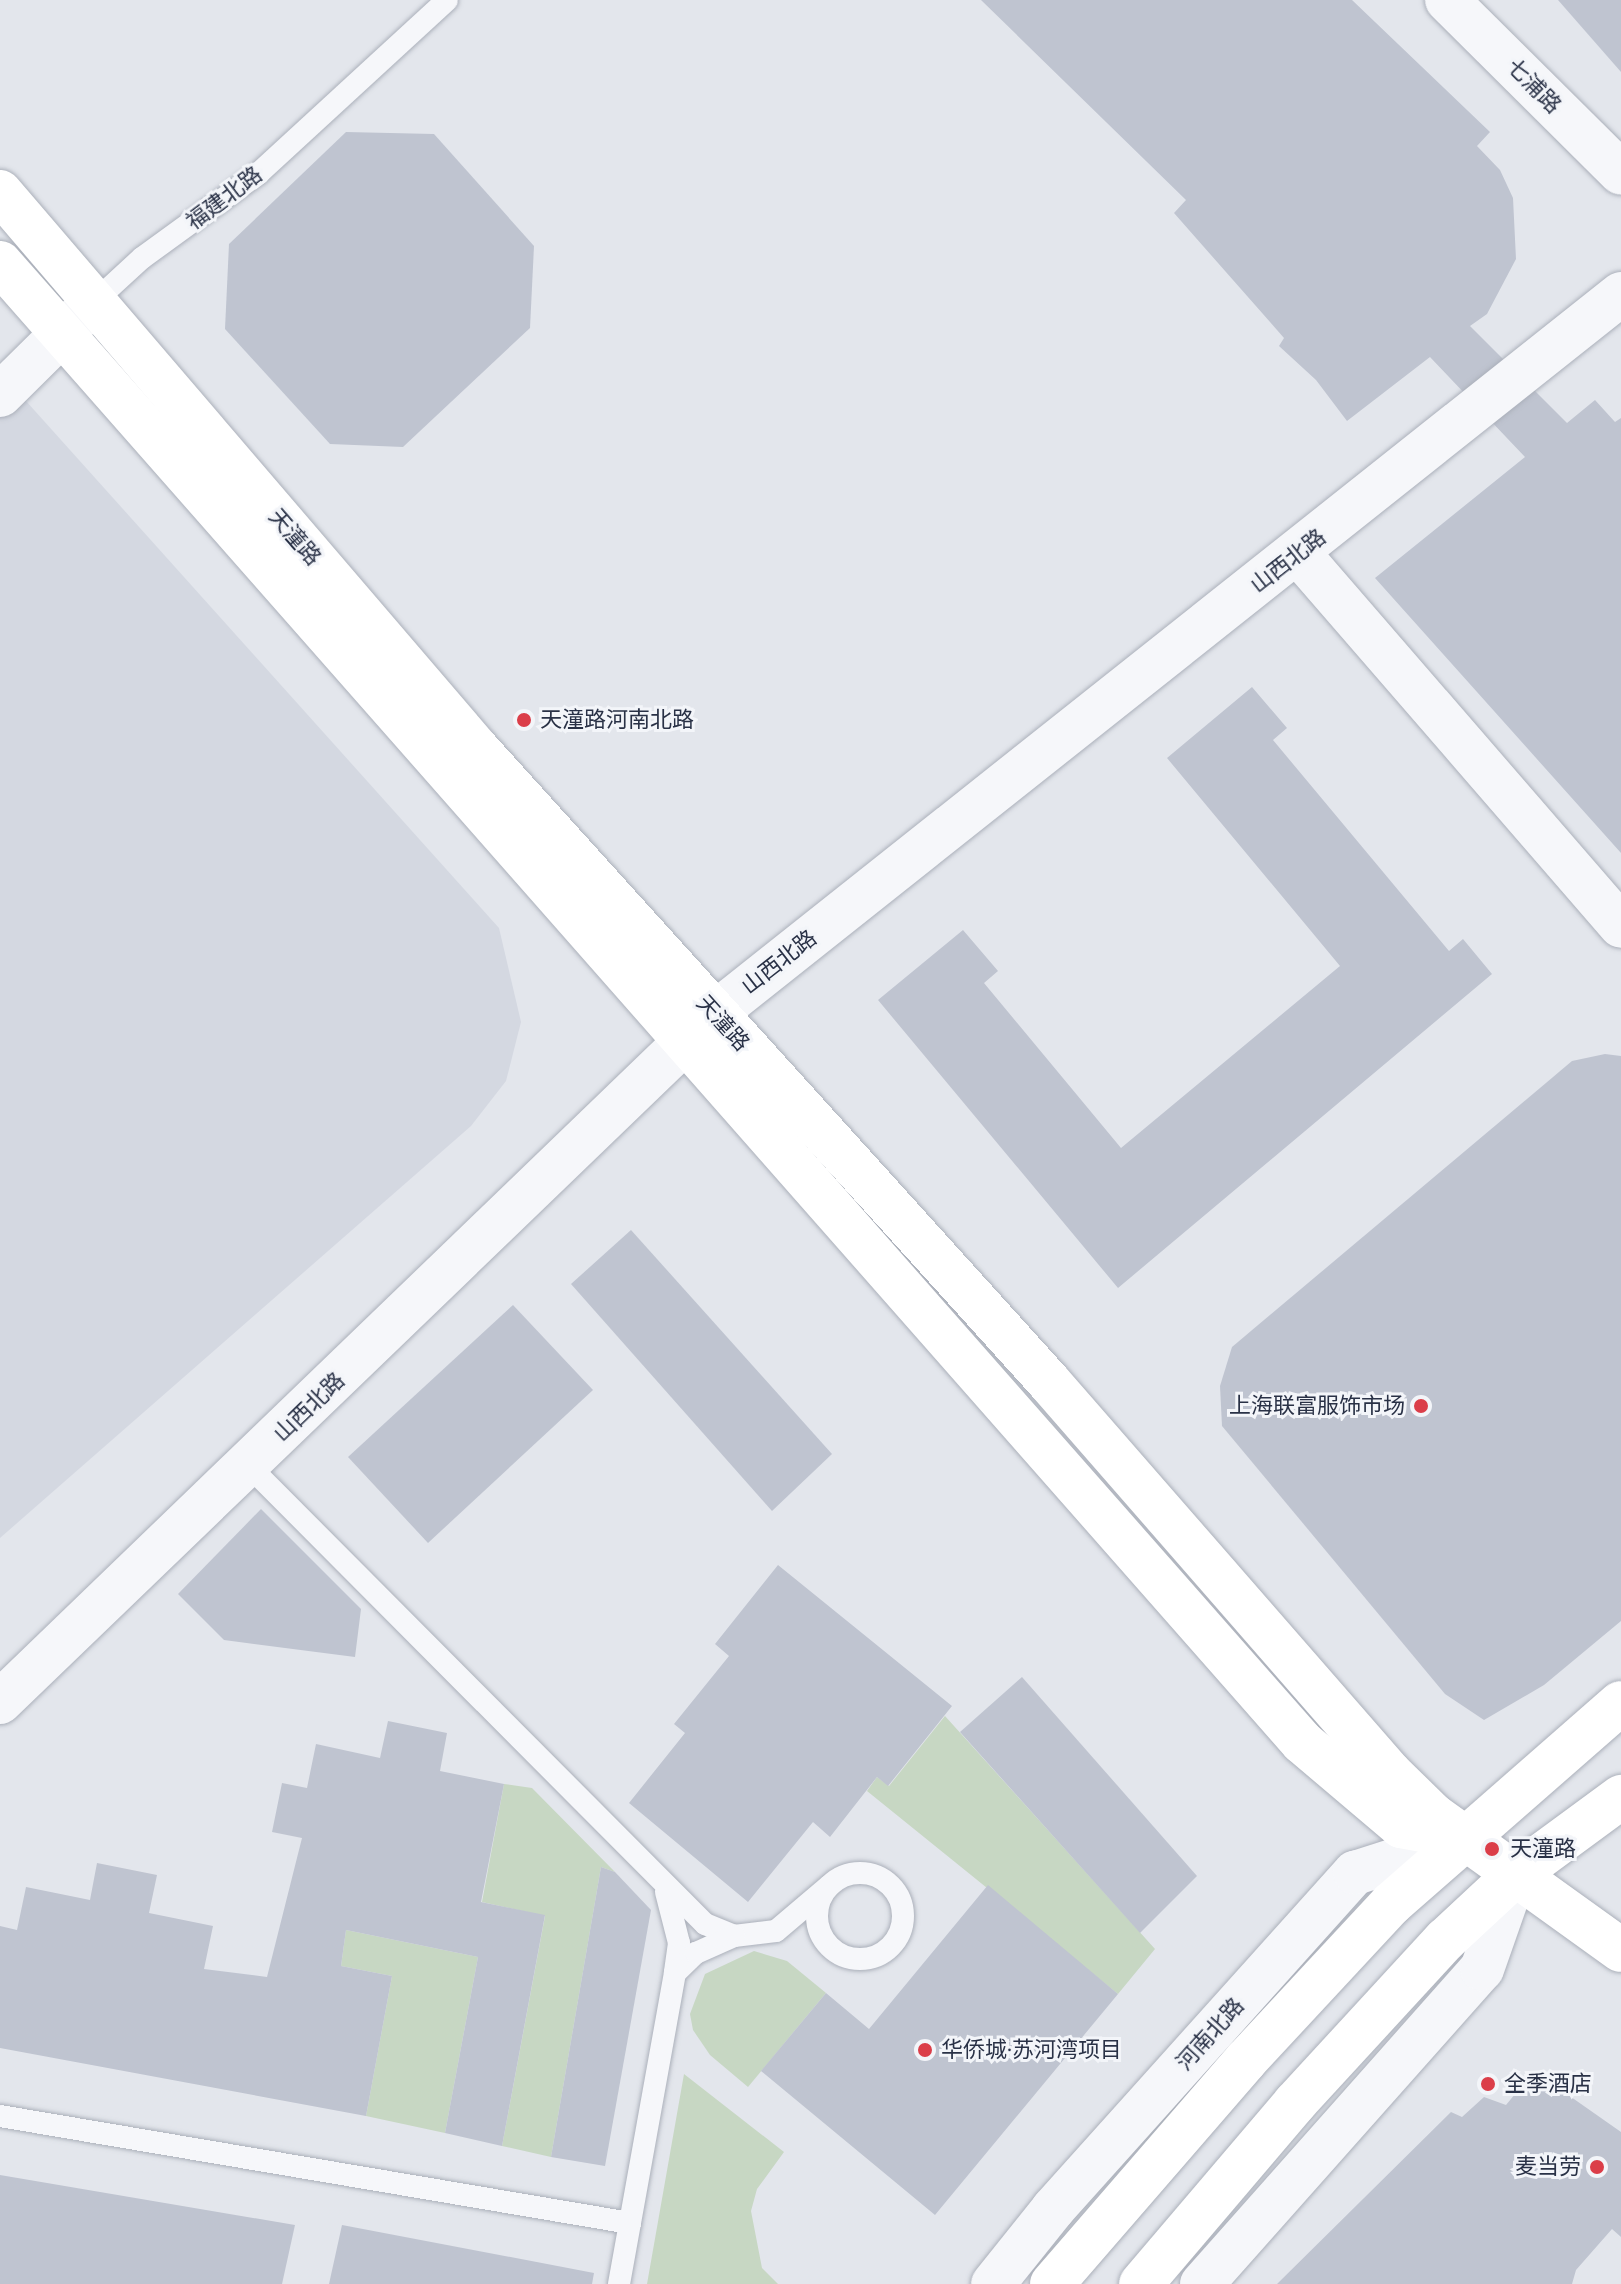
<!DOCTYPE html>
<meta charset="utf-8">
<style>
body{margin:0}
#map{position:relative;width:1621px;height:2284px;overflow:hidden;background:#e3e6ec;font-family:Manrope,"Noto Sans SC",sans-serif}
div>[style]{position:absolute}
.built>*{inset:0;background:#d4d8e1}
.green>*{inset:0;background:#c7d7c3}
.building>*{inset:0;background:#bfc4d0}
.roads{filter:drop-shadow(0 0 2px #abb0ba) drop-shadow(0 0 2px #abb0ba)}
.service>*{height:22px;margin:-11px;padding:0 11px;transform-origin:11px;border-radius:11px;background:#f6f7fa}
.service>.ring{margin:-11px;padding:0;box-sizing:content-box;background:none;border:22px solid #f6f7fa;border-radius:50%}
.minor>*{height:44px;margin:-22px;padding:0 22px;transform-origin:22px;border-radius:22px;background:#f6f7fa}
.tertiary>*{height:44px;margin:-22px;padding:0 22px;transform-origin:22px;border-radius:22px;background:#f6f7fa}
.secondary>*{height:44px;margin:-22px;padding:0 22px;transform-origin:22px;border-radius:22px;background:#fff}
.dots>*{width:22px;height:22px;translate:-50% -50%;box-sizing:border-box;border:4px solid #f3f5f9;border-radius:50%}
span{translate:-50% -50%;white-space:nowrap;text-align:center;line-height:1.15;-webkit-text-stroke:6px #f3f5f9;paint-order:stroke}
.street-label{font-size:22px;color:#293146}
.poi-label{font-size:22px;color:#293146}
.left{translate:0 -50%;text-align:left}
.right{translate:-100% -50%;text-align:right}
</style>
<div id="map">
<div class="built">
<i style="clip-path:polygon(0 372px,499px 928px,521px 1022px,506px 1081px,471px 1126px,0 1538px)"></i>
</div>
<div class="green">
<i style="clip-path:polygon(945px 1716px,1155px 1949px,1118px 1994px,867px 1791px,877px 1777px,889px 1786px)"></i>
<i style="clip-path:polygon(504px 1784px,532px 1788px,615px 1872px,601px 1867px,551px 2157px,502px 2146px,545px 1916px,482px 1902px)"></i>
<i style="clip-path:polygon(346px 1930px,478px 1957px,445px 2133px,366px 2116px,392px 1976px,341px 1966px)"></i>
<i style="clip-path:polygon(754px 1951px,787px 1961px,826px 1993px,748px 2087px,710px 2055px,693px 2030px,690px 2014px,705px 1974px)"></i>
<i style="clip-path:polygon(684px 2074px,784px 2152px,757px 2189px,751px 2211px,762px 2268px,778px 2284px,647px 2284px)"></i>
</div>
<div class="building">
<i style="clip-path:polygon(981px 0,1352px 0,1490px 132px,1477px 146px,1500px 170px,1513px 198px,1516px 259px,1487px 314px,1470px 326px,1567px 423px,1595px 400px,1615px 422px,1621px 418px,1621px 853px,1375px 578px,1525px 457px,1430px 357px,1347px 421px,1316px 380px,1279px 346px,1284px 338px,1174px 213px,1186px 200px)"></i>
<i style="clip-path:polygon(1558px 0,1621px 0,1621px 72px)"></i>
<i style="clip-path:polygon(346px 132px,434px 134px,534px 246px,530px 328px,403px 447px,330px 444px,225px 329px,229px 244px)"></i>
<i style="clip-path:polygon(1252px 687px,1287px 728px,1273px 740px,1449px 951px,1463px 939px,1492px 974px,1118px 1288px,878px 1000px,963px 930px,998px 971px,984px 983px,1121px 1148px,1340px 966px,1167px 758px)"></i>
<i style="clip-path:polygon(1605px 1054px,1621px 1056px,1621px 1621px,1544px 1685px,1484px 1720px,1445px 1694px,1222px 1426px,1220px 1386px,1232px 1347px,1572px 1061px)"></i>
<i style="clip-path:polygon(631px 1230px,832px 1454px,772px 1511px,571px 1284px)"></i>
<i style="clip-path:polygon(513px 1305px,593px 1390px,428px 1543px,348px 1457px)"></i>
<i style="clip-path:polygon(261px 1509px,361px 1609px,355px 1657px,224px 1640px,178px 1594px)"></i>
<i style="clip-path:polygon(778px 1565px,952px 1706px,888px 1786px,877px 1777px,830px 1837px,813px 1822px,748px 1902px,629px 1803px,685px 1733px,674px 1724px,729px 1656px,715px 1644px)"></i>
<i style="clip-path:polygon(1022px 1677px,1197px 1876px,1140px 1933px,960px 1732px)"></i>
<i style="clip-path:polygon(388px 1721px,447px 1733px,440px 1771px,504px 1784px,481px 1902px,545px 1915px,502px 2146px,445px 2133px,478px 1957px,346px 1930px,341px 1966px,392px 1976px,366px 2116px,0 2048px,0 1926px,17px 1930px,26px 1887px,90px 1900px,97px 1863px,157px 1875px,149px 1913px,213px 1926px,204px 1969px,267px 1977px,302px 1838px,272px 1832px,282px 1783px,307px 1788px,316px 1744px,380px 1758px)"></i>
<i style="clip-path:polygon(601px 1867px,615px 1872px,651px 1910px,605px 2166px,551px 2157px)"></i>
<i style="clip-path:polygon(988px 1885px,1118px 1994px,935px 2215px,761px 2071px,826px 1993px,869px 2029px)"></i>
<i style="clip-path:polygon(1534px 2071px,1621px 2132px,1621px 2237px,1612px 2229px,1576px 2270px,1572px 2284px,1277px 2284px,1451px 2112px,1462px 2117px,1484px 2097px,1506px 2105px)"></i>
<i style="clip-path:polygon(0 2175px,295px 2225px,282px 2284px,0 2284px)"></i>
<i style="clip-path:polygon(342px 2225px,594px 2273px,592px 2284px,329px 2284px)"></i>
</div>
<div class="roads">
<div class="service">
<i style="left:93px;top:303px;width:67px;rotate:-42.6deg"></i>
<i style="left:142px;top:258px;width:145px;rotate:-36deg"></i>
<i style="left:259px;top:173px;width:255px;rotate:-42.6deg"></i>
<i style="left:249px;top:1466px;width:646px;rotate:45.13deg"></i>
<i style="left:705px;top:1924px;width:31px;rotate:22deg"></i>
<i style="left:734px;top:1936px;width:42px;rotate:-6.8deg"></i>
<i style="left:776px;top:1931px;width:70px;rotate:-40.3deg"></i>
<i class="ring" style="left:817px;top:1873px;width:64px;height:64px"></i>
<i style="left:666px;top:1892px;width:53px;rotate:75.7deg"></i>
<i style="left:679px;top:1943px;width:30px;rotate:98deg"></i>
<i style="left:0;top:2116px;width:639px;rotate:9.64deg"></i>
<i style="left:619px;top:2284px;width:316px;rotate:-79.8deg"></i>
<i style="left:675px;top:1973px;width:29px;rotate:-44deg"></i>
<i style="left:696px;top:1953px;width:42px;rotate:-24.1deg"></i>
</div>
<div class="minor">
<i style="left:1447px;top:0;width:245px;rotate:44.8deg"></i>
<i style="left:1298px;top:553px;width:493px;rotate:49.1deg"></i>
<i style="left:0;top:1702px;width:992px;rotate:-43.94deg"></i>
<i style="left:714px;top:1014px;width:1158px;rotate:-38.44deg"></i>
<i style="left:993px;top:2284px;width:96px;rotate:-51.3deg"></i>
<i style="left:1053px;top:2209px;width:452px;rotate:-48.1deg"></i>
<i style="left:1355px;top:1873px;width:114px;rotate:-17.8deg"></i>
<i style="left:1202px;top:2284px;width:421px;rotate:-48.4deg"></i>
<i style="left:1482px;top:1969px;width:100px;rotate:-70.7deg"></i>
</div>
<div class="tertiary">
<i style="left:0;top:395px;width:125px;rotate:-44.7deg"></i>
</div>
<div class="secondary">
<i style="left:0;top:192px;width:735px;rotate:49.42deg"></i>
<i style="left:478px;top:750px;width:852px;rotate:47.9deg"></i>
<i style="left:1049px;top:1382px;width:519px;rotate:48.91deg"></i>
<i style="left:1390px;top:1773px;width:60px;rotate:44.3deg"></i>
<i style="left:1433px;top:1815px;width:231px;rotate:35.7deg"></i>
<i style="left:0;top:263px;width:1970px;rotate:48.64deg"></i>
<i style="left:1302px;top:1742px;width:130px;rotate:40.3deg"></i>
<i style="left:1401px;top:1826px;width:50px;rotate:10.4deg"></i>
<i style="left:1052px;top:2284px;width:296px;rotate:-49.1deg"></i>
<i style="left:1246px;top:2060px;width:213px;rotate:-47.1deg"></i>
<i style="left:1391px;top:1904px;width:305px;rotate:-41.2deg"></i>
<i style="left:1141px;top:2284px;width:238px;rotate:-49.6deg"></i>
<i style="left:1295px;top:2103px;width:222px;rotate:-47.4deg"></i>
<i style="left:1445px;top:1940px;width:96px;rotate:-42.9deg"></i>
<i style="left:1515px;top:1875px;width:132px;rotate:-36.3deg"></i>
</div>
</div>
<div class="dots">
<i style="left:524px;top:720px;background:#db3e49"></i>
<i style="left:1421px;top:1406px;background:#db3e49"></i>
<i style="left:1492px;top:1849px;background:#db3e49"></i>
<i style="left:925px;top:2050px;background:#db3e49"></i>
<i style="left:1488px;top:2084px;background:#db3e49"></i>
<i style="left:1597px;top:2167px;background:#db3e49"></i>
</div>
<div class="street-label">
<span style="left:1534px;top:86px;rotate:45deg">七浦路</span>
<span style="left:224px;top:198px;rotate:-37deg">福建北路</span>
<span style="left:295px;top:537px;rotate:49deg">天潼路</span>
<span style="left:1288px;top:561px;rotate:-38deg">山西北路</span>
<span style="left:779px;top:962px;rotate:-38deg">山西北路</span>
<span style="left:723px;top:1023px;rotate:48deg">天潼路</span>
<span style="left:309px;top:1407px;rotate:-44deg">山西北路</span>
<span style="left:1210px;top:2034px;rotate:-48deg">河南北路</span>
</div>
<div class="poi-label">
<span class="left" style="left:540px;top:720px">天潼路河南北路</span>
<span class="right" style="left:1405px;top:1406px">上海联富服饰市场</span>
<span class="left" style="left:1510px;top:1849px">天潼路</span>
<span class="left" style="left:941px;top:2050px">华侨城·苏河湾项目</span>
<span class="left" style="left:1504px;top:2084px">全季酒店</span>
<span class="right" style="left:1581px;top:2167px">麦当劳</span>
</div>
</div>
